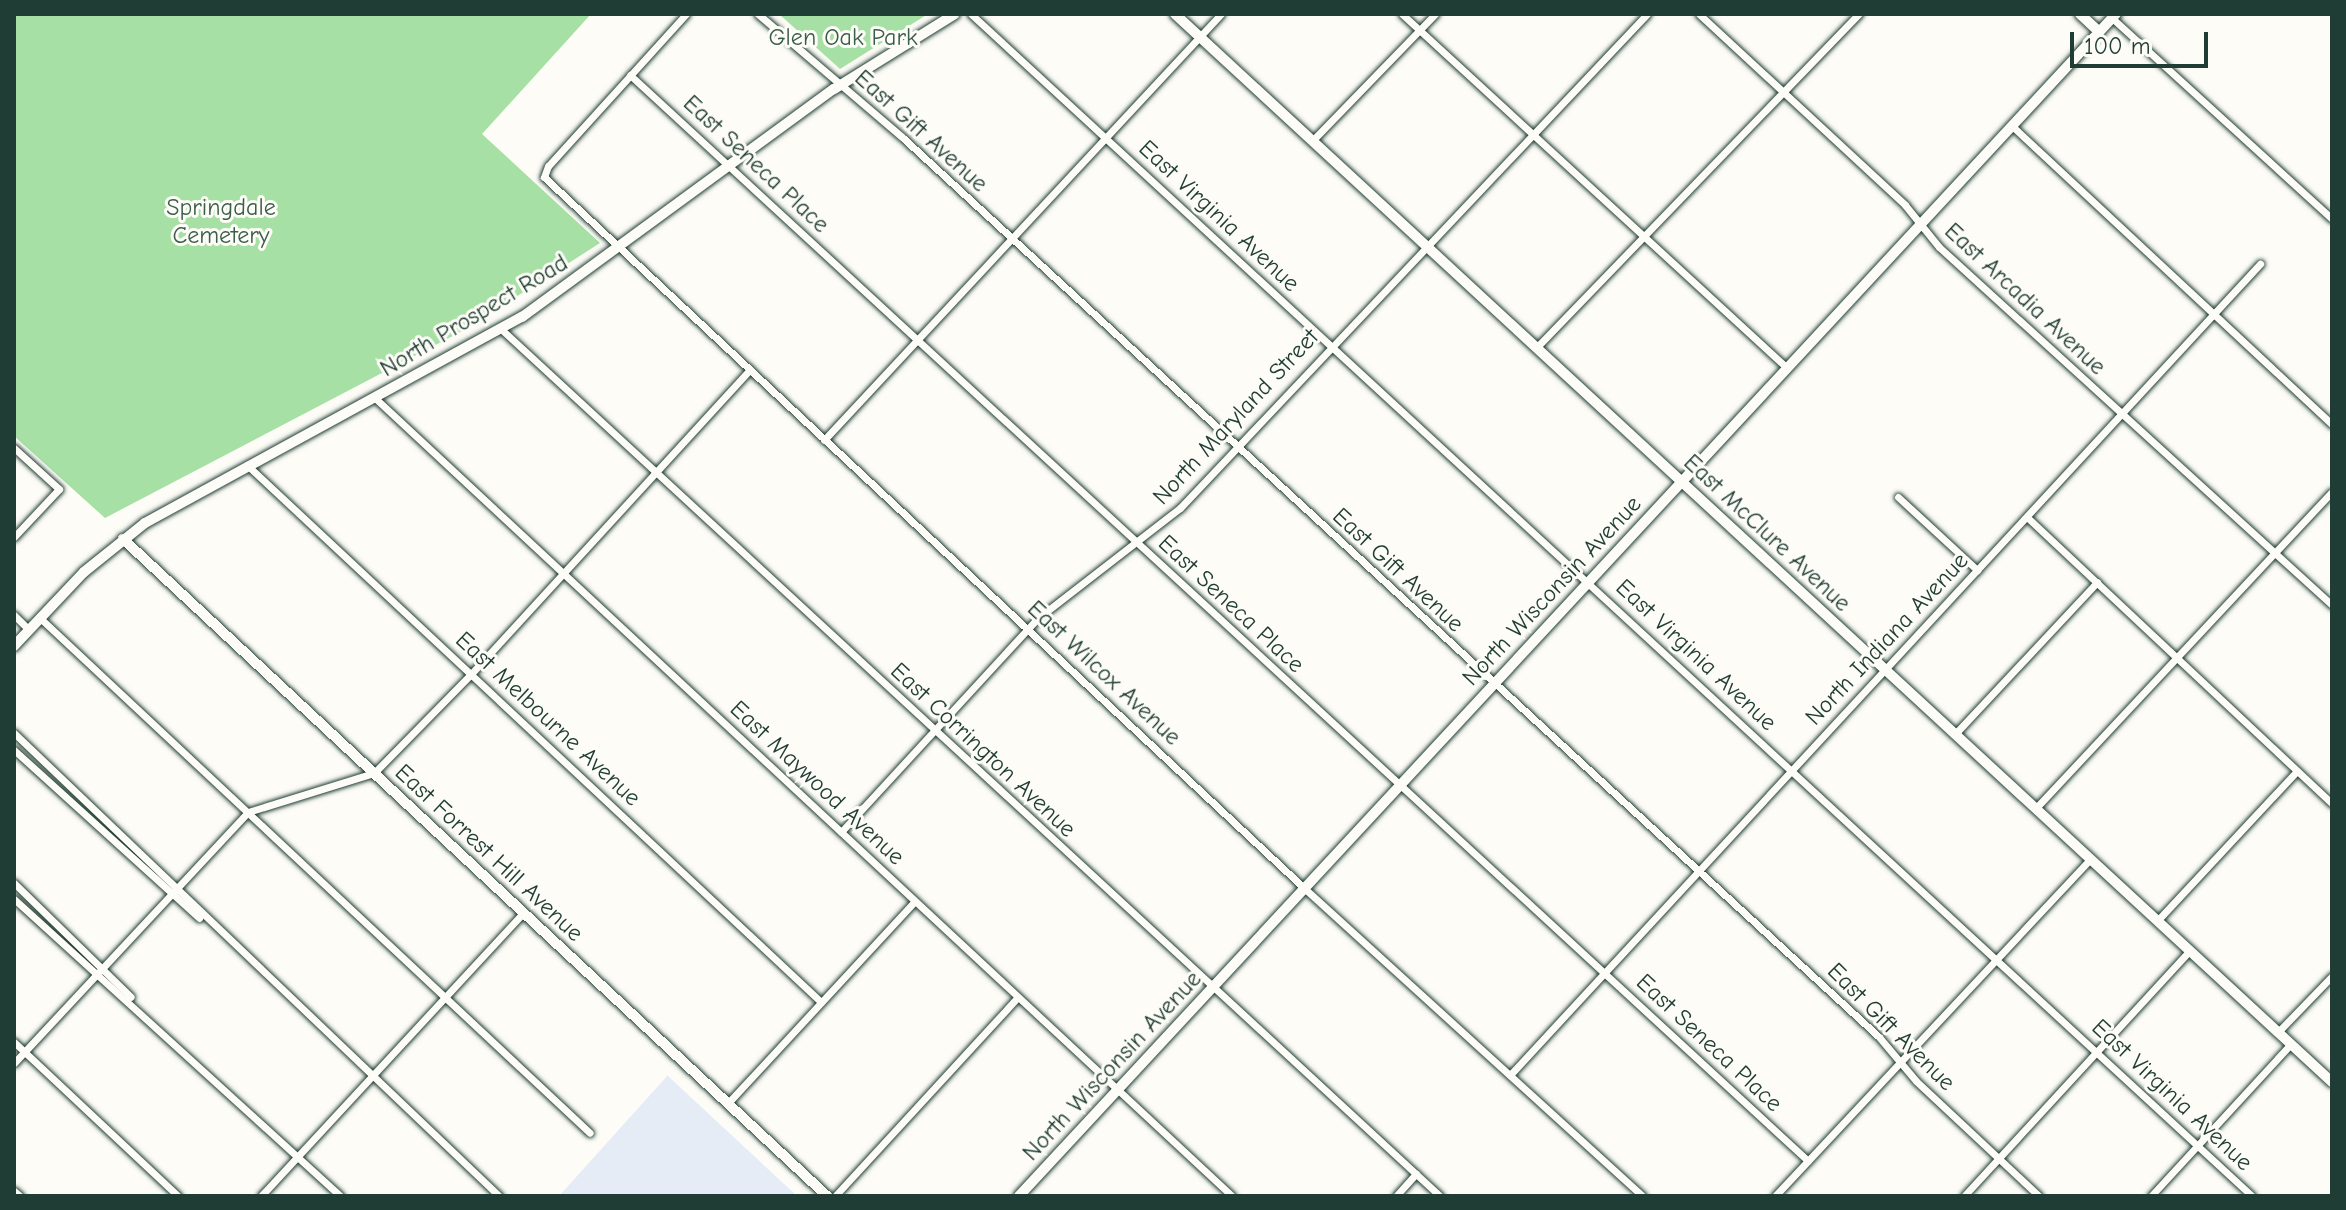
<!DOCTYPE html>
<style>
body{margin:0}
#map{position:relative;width:2346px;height:1210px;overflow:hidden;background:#fdfcf7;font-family:"Comic Neue",sans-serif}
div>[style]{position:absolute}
.built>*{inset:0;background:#e5ecf6}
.green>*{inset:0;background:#a7e0a5}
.roads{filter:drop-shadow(0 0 2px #1f3d34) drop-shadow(0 0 2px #1f3d34)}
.street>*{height:7px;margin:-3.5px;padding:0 3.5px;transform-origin:3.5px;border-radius:3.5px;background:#fdfcf7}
.secondary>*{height:10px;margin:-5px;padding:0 5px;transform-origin:5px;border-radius:5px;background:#fdfcf7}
span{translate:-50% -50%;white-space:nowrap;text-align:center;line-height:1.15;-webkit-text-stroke:6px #fdfcf7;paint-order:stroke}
.park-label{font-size:24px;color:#3a5e4b}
.street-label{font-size:24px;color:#1f3d34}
.frame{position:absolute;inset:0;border:16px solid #1f3d34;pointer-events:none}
.scale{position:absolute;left:2070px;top:32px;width:138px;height:36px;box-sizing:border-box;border:4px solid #1f3d34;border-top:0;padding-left:10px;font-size:24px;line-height:28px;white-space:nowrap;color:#1f3d34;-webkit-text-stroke:6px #fdfcf7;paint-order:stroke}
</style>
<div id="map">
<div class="built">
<i style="clip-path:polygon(668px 1075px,668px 1076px,797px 1196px,559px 1196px)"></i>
</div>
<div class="green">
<i style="clip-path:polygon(14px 14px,591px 14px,482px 134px,600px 243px,466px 329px,105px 518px,14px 436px)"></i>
<i style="clip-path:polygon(779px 14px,928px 14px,840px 69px)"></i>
</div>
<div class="roads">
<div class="street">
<i style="left:686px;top:14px;width:205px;rotate:132.2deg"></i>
<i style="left:548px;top:166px;width:12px;rotate:110deg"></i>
<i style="left:544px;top:177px;width:1041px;rotate:43.09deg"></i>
<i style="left:1304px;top:888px;width:458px;rotate:42.3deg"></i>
<i style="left:758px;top:14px;width:189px;rotate:40.5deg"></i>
<i style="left:902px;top:137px;width:1328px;rotate:42.65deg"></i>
<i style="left:1879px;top:1037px;width:57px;rotate:49.9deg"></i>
<i style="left:1916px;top:1081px;width:168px;rotate:43.1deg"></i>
<i style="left:971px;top:14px;width:1743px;rotate:42.7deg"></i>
<i style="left:1402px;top:14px;width:522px;rotate:42.59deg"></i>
<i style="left:1699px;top:14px;width:281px;rotate:42.8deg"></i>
<i style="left:1905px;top:205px;width:54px;rotate:51deg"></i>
<i style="left:1939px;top:247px;width:532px;rotate:42.33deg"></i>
<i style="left:2112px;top:18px;width:298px;rotate:42.4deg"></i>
<i style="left:630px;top:75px;width:1602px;rotate:42.67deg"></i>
<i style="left:2011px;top:125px;width:439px;rotate:43deg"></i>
<i style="left:1312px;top:141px;width:177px;rotate:-45.9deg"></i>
<i style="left:501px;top:329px;width:1278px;rotate:42.72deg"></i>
<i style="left:1536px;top:348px;width:465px;rotate:-46deg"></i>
<i style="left:375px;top:398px;width:1171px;rotate:42.96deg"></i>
<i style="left:824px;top:440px;width:582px;rotate:-47.02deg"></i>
<i style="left:14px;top:448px;width:61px;rotate:42.3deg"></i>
<i style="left:59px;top:489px;width:66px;rotate:133.2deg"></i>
<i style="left:247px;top:465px;width:786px;rotate:43.09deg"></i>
<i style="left:1898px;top:497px;width:108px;rotate:42.7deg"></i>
<i style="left:2029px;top:519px;width:416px;rotate:43.2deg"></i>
<i style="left:14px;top:615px;width:21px;rotate:45deg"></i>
<i style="left:40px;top:618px;width:753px;rotate:43.12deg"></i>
<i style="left:14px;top:733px;width:671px;rotate:43.67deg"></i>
<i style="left:1955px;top:734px;width:208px;rotate:-46.9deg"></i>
<i style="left:14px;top:750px;width:250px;rotate:42.2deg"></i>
<i style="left:2035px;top:809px;width:434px;rotate:-46.9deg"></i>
<i style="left:841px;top:832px;width:291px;rotate:-47.4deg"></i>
<i style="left:1038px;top:618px;width:180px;rotate:-37.8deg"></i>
<i style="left:1180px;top:508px;width:680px;rotate:-46.61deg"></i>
<i style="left:14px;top:883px;width:163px;rotate:44.3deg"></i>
<i style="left:14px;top:899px;width:441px;rotate:42.3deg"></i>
<i style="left:2157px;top:921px;width:205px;rotate:-47deg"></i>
<i style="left:2278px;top:1032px;width:78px;rotate:-46deg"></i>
<i style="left:14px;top:1042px;width:225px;rotate:43.2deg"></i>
<i style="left:14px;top:1063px;width:343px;rotate:-47deg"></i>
<i style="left:248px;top:812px;width:132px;rotate:-17.2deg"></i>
<i style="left:374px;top:773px;width:139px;rotate:-45.6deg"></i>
<i style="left:471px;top:674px;width:411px;rotate:-47.5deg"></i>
<i style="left:1510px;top:1075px;width:1105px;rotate:-47.24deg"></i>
<i style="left:728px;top:1103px;width:274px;rotate:-47.2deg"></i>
<i style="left:14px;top:1191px;width:8px;rotate:40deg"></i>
<i style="left:261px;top:1196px;width:386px;rotate:-47.2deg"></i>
<i style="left:835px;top:1196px;width:269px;rotate:-47.4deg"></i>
<i style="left:1396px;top:1196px;width:30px;rotate:-48deg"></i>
<i style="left:1775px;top:1196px;width:460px;rotate:-46.9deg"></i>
<i style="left:1964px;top:1196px;width:333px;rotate:-47.4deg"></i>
<i style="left:2151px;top:1196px;width:207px;rotate:-47.4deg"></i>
</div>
<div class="secondary">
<i style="left:1175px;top:14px;width:1575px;rotate:42.71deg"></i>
<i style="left:2080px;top:14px;width:26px;rotate:43deg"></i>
<i style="left:123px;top:539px;width:963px;rotate:43.02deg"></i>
<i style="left:14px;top:646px;width:102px;rotate:-46.6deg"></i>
<i style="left:84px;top:572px;width:78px;rotate:-38.8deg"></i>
<i style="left:145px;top:523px;width:430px;rotate:-28.7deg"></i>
<i style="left:522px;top:317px;width:386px;rotate:-36.2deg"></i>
<i style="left:834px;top:89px;width:142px;rotate:-31.8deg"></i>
<i style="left:1019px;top:1196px;width:1613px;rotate:-47.14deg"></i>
</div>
</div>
<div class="park-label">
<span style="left:843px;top:38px">Glen Oak Park</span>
<span style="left:221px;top:222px">Springdale<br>Cemetery</span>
</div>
<div class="street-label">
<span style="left:921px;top:131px;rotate:42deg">East Gift Avenue</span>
<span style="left:756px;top:164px;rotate:43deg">East Seneca Place</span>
<span style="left:1219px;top:216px;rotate:43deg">East Virginia Avenue</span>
<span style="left:2025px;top:299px;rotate:43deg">East Arcadia Avenue</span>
<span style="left:474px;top:316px;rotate:-31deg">North Prospect Road</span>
<span style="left:1236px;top:417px;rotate:-47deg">North Maryland Street</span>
<span style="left:1767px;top:533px;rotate:43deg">East McClure Avenue</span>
<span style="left:1398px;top:570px;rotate:43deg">East Gift Avenue</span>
<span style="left:1552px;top:591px;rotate:-47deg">North Wisconsin Avenue</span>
<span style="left:1231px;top:604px;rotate:43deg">East Seneca Place</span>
<span style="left:1887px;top:639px;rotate:-47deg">North Indiana Avenue</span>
<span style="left:1696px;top:655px;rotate:43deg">East Virginia Avenue</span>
<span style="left:1104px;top:673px;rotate:43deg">East Wilcox Avenue</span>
<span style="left:548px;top:719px;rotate:43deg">East Melbourne Avenue</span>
<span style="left:983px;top:750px;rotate:43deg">East Corrington Avenue</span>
<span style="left:817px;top:783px;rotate:43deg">East Maywood Avenue</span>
<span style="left:489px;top:853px;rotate:43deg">East Forrest Hill Avenue</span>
<span style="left:1891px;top:1027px;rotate:45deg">East Gift Avenue</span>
<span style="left:1709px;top:1043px;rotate:43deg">East Seneca Place</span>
<span style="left:1112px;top:1066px;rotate:-47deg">North Wisconsin Avenue</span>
<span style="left:2172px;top:1095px;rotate:43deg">East Virginia Avenue</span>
</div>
<div class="frame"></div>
<div class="scale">100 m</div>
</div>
